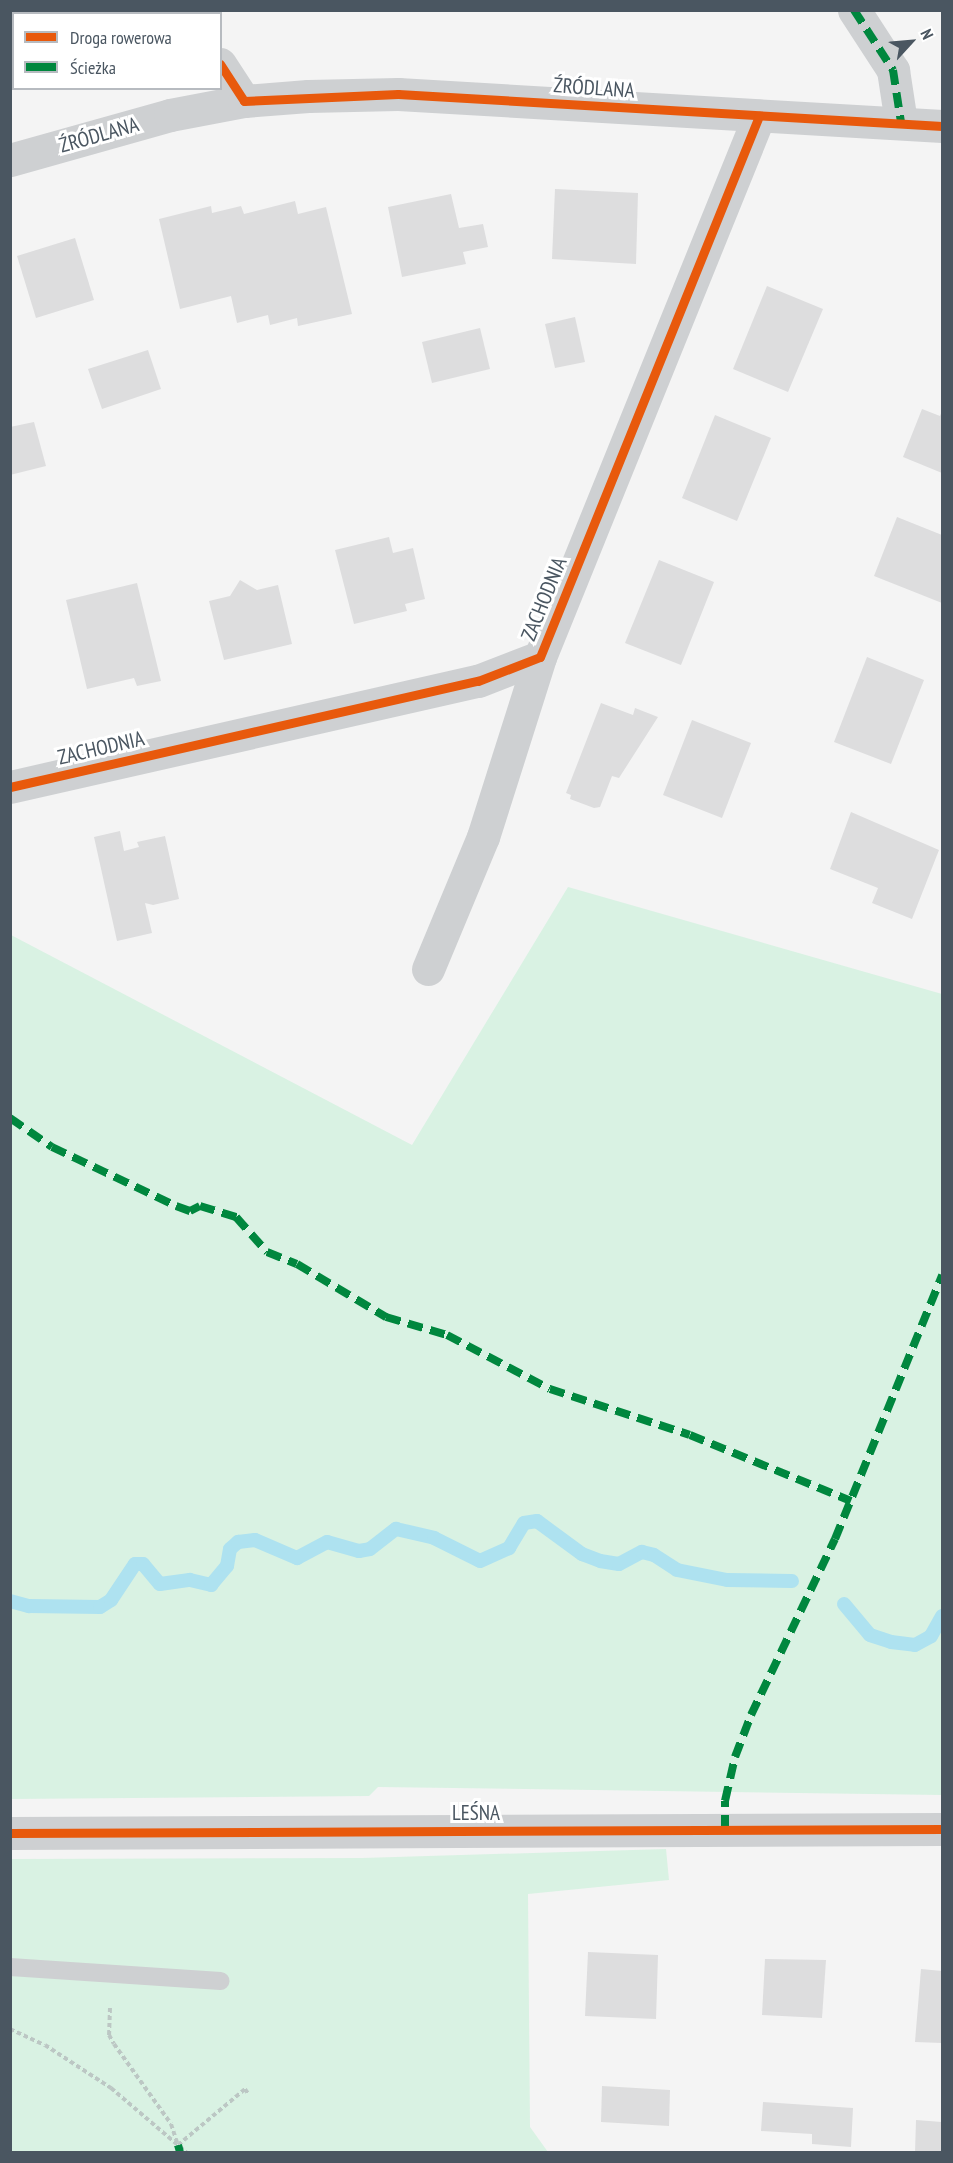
<!DOCTYPE html>
<meta charset="utf-8">
<style>
body{margin:0}
#map{position:relative;width:953px;height:2163px;overflow:hidden;background:#f4f4f4;font-family:"PT Sans Narrow",sans-serif}
div>[style]{position:absolute}
.green>*{inset:0;background:#d9f2e3}
.stream>*{height:14px;margin:-7px;padding:0 7px;transform-origin:7px;border-radius:7px;background:#aee2f0}
.building>*{inset:0;background:#ddddde}
.path>*{height:4px;margin-top:-2px;transform-origin:0;background:repeating-linear-gradient(90deg,#bcc7c4 0 4.5px,transparent 0 7.5px)}
.lane>*{height:18px;margin:-9px;padding:0 9px;transform-origin:9px;border-radius:9px;background:#ced0d2}
.street>*{height:33px;margin:-16.5px;padding:0 16.5px;transform-origin:16.5px;border-radius:16.5px;background:#ced0d2}
.quiet>*{height:8px;margin-top:-4px;transform-origin:0;background:repeating-linear-gradient(90deg,#00873e 0 15px,transparent 0 23px)}
.cycleway>*{height:9px;margin:-4.5px;padding:0 4.5px;transform-origin:4.5px;border-radius:4.5px;background:#e8590c}
span{translate:-50% -50%;white-space:nowrap;text-align:center;line-height:1.15;-webkit-text-stroke:6px #fff;paint-order:stroke}
.street-label{font-size:21px;color:#4a5661}
.frame{position:absolute;inset:0;border:12px solid #4a5661;pointer-events:none}
.legend{position:absolute;left:12px;top:12px;width:210px;height:78px;box-sizing:border-box;background:#fff;border:2px solid #b7bbc0;margin:0;padding:8px 10px;list-style:none;font-size:18px;color:#4a5661}
.legend li{display:flex;align-items:center;gap:12px;height:30px}
.legend b{width:30px;border:2px solid #b7bbc0}
.north{position:absolute;left:881px;top:12px;width:60px;height:60px;-webkit-text-stroke:4px #fff;paint-order:stroke;rotate:64deg;font-size:16px;font-weight:700;line-height:24px;text-align:center;color:#4a5661}
.north::after{content:'';display:block;margin:auto;width:21px;height:27px;background:#4a5661;clip-path:polygon(50% 0,100% 100%,50% 72%,0 100%)}
</style>
<div id="map">
<div class="green">
<i style="clip-path:polygon(568px 887px,942px 994px,942px 1795px,378px 1787px,369px 1796px,11px 1799px,11px 935px,412px 1145px)"></i>
<i style="clip-path:polygon(666px 1849px,669px 1880px,528px 1894px,530px 2127px,548px 2152px,11px 2152px,10px 1859px,362px 1858px)"></i>
</div>
<div class="stream">
<i style="left:10px;top:1601px;width:20px;rotate:15deg"></i>
<i style="left:29px;top:1606px;width:71px;rotate:0.8deg"></i>
<i style="left:100px;top:1607px;width:13px;rotate:-32deg"></i>
<i style="left:111px;top:1600px;width:43px;rotate:-56.3deg"></i>
<i style="left:135px;top:1564px;width:8px"></i>
<i style="left:143px;top:1564px;width:26px;rotate:50deg"></i>
<i style="left:160px;top:1584px;width:30px;rotate:-8deg"></i>
<i style="left:190px;top:1580px;width:22px;rotate:13deg"></i>
<i style="left:211px;top:1585px;width:25px;rotate:-50deg"></i>
<i style="left:227px;top:1566px;width:17px;rotate:-80deg"></i>
<i style="left:230px;top:1549px;width:11px;rotate:-41deg"></i>
<i style="left:238px;top:1542px;width:17px;rotate:-7deg"></i>
<i style="left:255px;top:1540px;width:46px;rotate:23.2deg"></i>
<i style="left:297px;top:1558px;width:34px;rotate:-28deg"></i>
<i style="left:327px;top:1542px;width:33px;rotate:16deg"></i>
<i style="left:359px;top:1551px;width:11px;rotate:-10deg"></i>
<i style="left:370px;top:1549px;width:33px;rotate:-38deg"></i>
<i style="left:396px;top:1529px;width:39px;rotate:13deg"></i>
<i style="left:434px;top:1538px;width:51px;rotate:26.6deg"></i>
<i style="left:480px;top:1561px;width:32px;rotate:-24deg"></i>
<i style="left:509px;top:1548px;width:29px;rotate:-59deg"></i>
<i style="left:524px;top:1523px;width:13px;rotate:-9deg"></i>
<i style="left:537px;top:1521px;width:56px;rotate:36.3deg"></i>
<i style="left:582px;top:1554px;width:19px;rotate:21deg"></i>
<i style="left:600px;top:1561px;width:19px;rotate:9deg"></i>
<i style="left:619px;top:1564px;width:26px;rotate:-28deg"></i>
<i style="left:642px;top:1552px;width:12px;rotate:14deg"></i>
<i style="left:654px;top:1555px;width:27px;rotate:33deg"></i>
<i style="left:677px;top:1570px;width:51px;rotate:11.3deg"></i>
<i style="left:727px;top:1580px;width:65px;rotate:0.9deg"></i>
<i style="left:844px;top:1604px;width:40px;rotate:50deg"></i>
<i style="left:870px;top:1635px;width:22px;rotate:18deg"></i>
<i style="left:891px;top:1642px;width:24px;rotate:7deg"></i>
<i style="left:915px;top:1645px;width:18px;rotate:-29deg"></i>
<i style="left:931px;top:1636px;width:23px;rotate:-61deg"></i>
</div>
<div class="building">
<i style="clip-path:polygon(35px 10px,110px 10px,105px 14px)"></i>
<i style="clip-path:polygon(555px 189px,638px 193px,636px 264px,552px 259px)"></i>
<i style="clip-path:polygon(451px 194px,459px 228px,483px 224px,488px 247px,463px 252px,466px 264px,402px 277px,388px 207px)"></i>
<i style="clip-path:polygon(295px 201px,298px 214px,326px 207px,352px 314px,298px 326px,297px 318px,270px 325px,268px 315px,237px 323px,231px 296px,180px 309px,159px 219px,211px 206px,212px 213px,241px 206px,244px 214px)"></i>
<i style="clip-path:polygon(75px 238px,94px 300px,36px 318px,17px 256px)"></i>
<i style="clip-path:polygon(767px 286px,823px 309px,788px 392px,733px 369px)"></i>
<i style="clip-path:polygon(575px 317px,585px 362px,555px 368px,545px 324px)"></i>
<i style="clip-path:polygon(480px 328px,490px 369px,432px 383px,422px 342px)"></i>
<i style="clip-path:polygon(148px 350px,161px 389px,102px 409px,88px 369px)"></i>
<i style="clip-path:polygon(922px 409px,940px 416px,942px 411px,942px 473px,903px 457px)"></i>
<i style="clip-path:polygon(715px 415px,771px 438px,737px 521px,682px 498px)"></i>
<i style="clip-path:polygon(34px 422px,46px 466px,10px 475px,10px 427px)"></i>
<i style="clip-path:polygon(897px 517px,942px 535px,942px 603px,874px 576px)"></i>
<i style="clip-path:polygon(389px 537px,393px 553px,413px 548px,425px 599px,405px 604px,407px 611px,354px 624px,335px 550px)"></i>
<i style="clip-path:polygon(659px 560px,714px 582px,681px 665px,625px 643px)"></i>
<i style="clip-path:polygon(240px 580px,257px 590px,278px 585px,292px 644px,224px 660px,209px 601px,230px 596px)"></i>
<i style="clip-path:polygon(137px 583px,161px 681px,137px 686px,134px 678px,87px 689px,66px 600px)"></i>
<i style="clip-path:polygon(867px 657px,924px 680px,891px 764px,834px 742px)"></i>
<i style="clip-path:polygon(601px 703px,633px 715px,635px 708px,658px 717px,619px 778px,612px 776px,600px 807px,594px 808px,570px 799px,571px 795px,566px 793px)"></i>
<i style="clip-path:polygon(692px 720px,751px 743px,722px 818px,663px 795px)"></i>
<i style="clip-path:polygon(851px 812px,939px 850px,912px 919px,872px 903px,878px 888px,830px 869px)"></i>
<i style="clip-path:polygon(120px 831px,124px 851px,139px 847px,137px 842px,165px 836px,179px 899px,153px 905px,145px 903px,152px 933px,117px 941px,94px 837px)"></i>
<i style="clip-path:polygon(588px 1952px,658px 1955px,656px 2019px,585px 2016px)"></i>
<i style="clip-path:polygon(765px 1959px,826px 1960px,822px 2018px,762px 2015px)"></i>
<i style="clip-path:polygon(921px 1969px,942px 1971px,942px 2043px,915px 2042px)"></i>
<i style="clip-path:polygon(602px 2086px,670px 2090px,669px 2126px,601px 2122px)"></i>
<i style="clip-path:polygon(763px 2102px,853px 2108px,851px 2147px,812px 2144px,812px 2134px,761px 2131px)"></i>
<i style="clip-path:polygon(916px 2120px,942px 2122px,942px 2152px,915px 2152px)"></i>
</div>
<div class="path">
<i style="left:110px;top:2008px;width:27px;rotate:92deg"></i>
<i style="left:109px;top:2035px;width:10px;rotate:61deg"></i>
<i style="left:114px;top:2044px;width:98px;rotate:54.5deg"></i>
<i style="left:171px;top:2124px;width:22px;rotate:72deg"></i>
<i style="left:178px;top:2145px;width:87px;rotate:-39.9deg"></i>
<i style="left:245px;top:2089px;width:7px;rotate:56deg"></i>
<i style="left:10px;top:2029px;width:38px;rotate:25deg"></i>
<i style="left:45px;top:2045px;width:79px;rotate:33.1deg"></i>
<i style="left:111px;top:2088px;width:99px;rotate:40.5deg"></i>
</div>
<div class="lane">
<i style="left:10px;top:1967px;width:211px;rotate:3.8deg"></i>
</div>
<div class="street">
<i style="left:188px;top:10px;width:4px;rotate:63deg"></i>
<i style="left:854px;top:10px;width:72px;rotate:57deg"></i>
<i style="left:893px;top:70px;width:53px;rotate:81.3deg"></i>
<i style="left:220px;top:64px;width:44px;rotate:57deg"></i>
<i style="left:10px;top:160px;width:166px;rotate:-15.7deg"></i>
<i style="left:170px;top:115px;width:75px;rotate:-10.7deg"></i>
<i style="left:244px;top:101px;width:64px;rotate:-4.5deg"></i>
<i style="left:308px;top:96px;width:90px;rotate:-1.3deg"></i>
<i style="left:398px;top:94px;width:545px;rotate:3.37deg"></i>
<i style="left:10px;top:787px;width:480px;rotate:-12.8deg"></i>
<i style="left:478px;top:681px;width:66px;rotate:-21.2deg"></i>
<i style="left:540px;top:657px;width:584px;rotate:-67.96deg"></i>
<i style="left:428px;top:969px;width:143px;rotate:-67.4deg"></i>
<i style="left:483px;top:837px;width:189px;rotate:-72.4deg"></i>
<i style="left:10px;top:1833px;width:932px;rotate:-0.25deg"></i>
</div>
<div class="quiet">
<i style="left:854px;top:10px;width:72px;rotate:57deg"></i>
<i style="left:893px;top:70px;width:53px;rotate:81.3deg"></i>
<i style="left:10px;top:1118px;width:51px;rotate:34.6deg"></i>
<i style="left:52px;top:1147px;width:137px;rotate:25.4deg"></i>
<i style="left:176px;top:1206px;width:15px;rotate:20deg"></i>
<i style="left:190px;top:1211px;width:11px;rotate:-27deg"></i>
<i style="left:200px;top:1206px;width:38px;rotate:17deg"></i>
<i style="left:236px;top:1217px;width:47px;rotate:48.5deg"></i>
<i style="left:267px;top:1252px;width:32px;rotate:22deg"></i>
<i style="left:297px;top:1264px;width:104px;rotate:30.8deg"></i>
<i style="left:386px;top:1317px;width:64px;rotate:16.4deg"></i>
<i style="left:447px;top:1335px;width:116px;rotate:27.7deg"></i>
<i style="left:550px;top:1389px;width:147px;rotate:18.2deg"></i>
<i style="left:690px;top:1435px;width:174px;rotate:22.3deg"></i>
<i style="left:725px;top:1830px;width:29px;rotate:-90deg"></i>
<i style="left:725px;top:1801px;width:45px;rotate:-77.2deg"></i>
<i style="left:735px;top:1757px;width:45px;rotate:-69.1deg"></i>
<i style="left:751px;top:1715px;width:195px;rotate:-64.5deg"></i>
<i style="left:835px;top:1539px;width:285px;rotate:-67.9deg"></i>
<i style="left:178px;top:2145px;width:7px;rotate:74deg"></i>
</div>
<div class="cycleway">
<i style="left:220px;top:64px;width:44px;rotate:57deg"></i>
<i style="left:244px;top:101px;width:154px;rotate:-2.6deg"></i>
<i style="left:398px;top:94px;width:545px;rotate:3.37deg"></i>
<i style="left:10px;top:787px;width:480px;rotate:-12.8deg"></i>
<i style="left:478px;top:681px;width:66px;rotate:-21.2deg"></i>
<i style="left:540px;top:657px;width:584px;rotate:-67.96deg"></i>
<i style="left:10px;top:1833px;width:932px;rotate:-0.25deg"></i>
</div>
<div class="street-label">
<span style="left:594px;top:88px;rotate:4deg">ŹRÓDLANA</span>
<span style="left:99px;top:135px;rotate:-16deg">ŹRÓDLANA</span>
<span style="left:544px;top:599px;rotate:-68deg">ZACHODNIA</span>
<span style="left:101px;top:748px;rotate:-13deg">ZACHODNIA</span>
<span style="left:476px;top:1813px">LEŚNA</span>
</div>
<div class="frame"></div>
<ul class="legend">
<li><b style="height:8px;background:#e8590c"></b>Droga rowerowa</li>
<li><b style="height:8px;background:#00873e"></b>Ścieżka</li>
</ul>
<div class="north">N</div>
</div>
